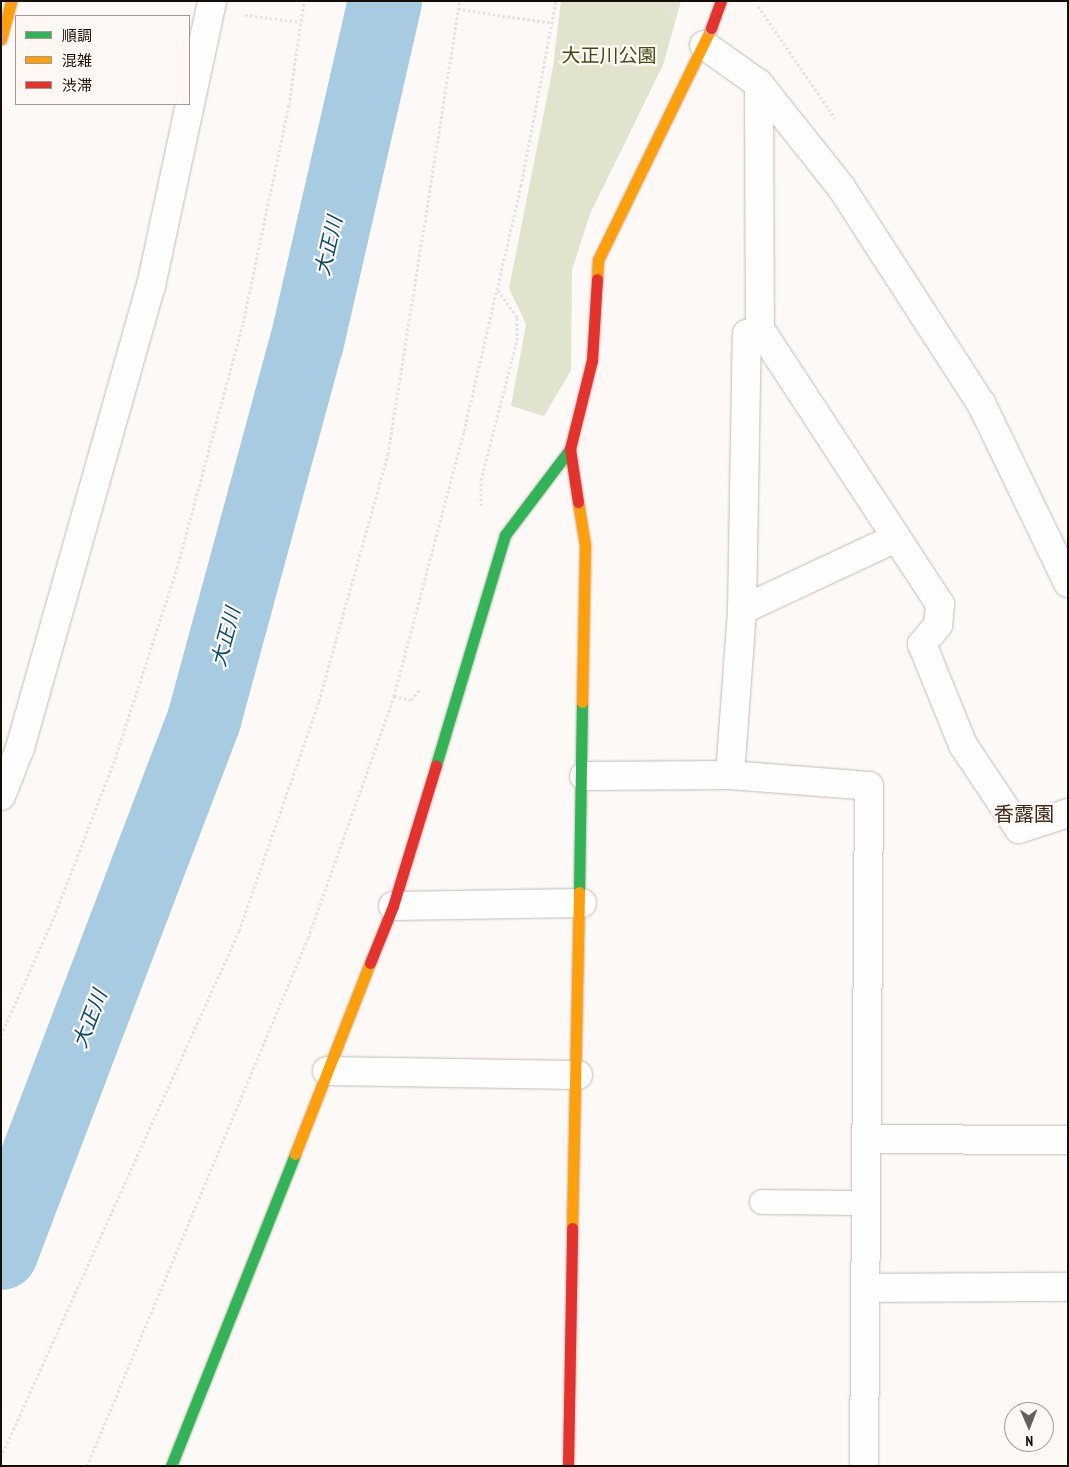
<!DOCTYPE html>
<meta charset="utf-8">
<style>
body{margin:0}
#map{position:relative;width:1069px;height:1467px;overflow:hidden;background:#fcf9f6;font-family:"PT Sans Narrow","Noto Sans JP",sans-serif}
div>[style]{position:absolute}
.green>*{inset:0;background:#e0e4cd}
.river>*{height:74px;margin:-37px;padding:0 37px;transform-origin:37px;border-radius:37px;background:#a7cbe0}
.path>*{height:3px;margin-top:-1.5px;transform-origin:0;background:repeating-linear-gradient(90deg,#e4e3e2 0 2.5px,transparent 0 5px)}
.roads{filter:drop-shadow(0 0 1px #c1bbb6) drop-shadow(0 0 1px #c1bbb6)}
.lane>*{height:24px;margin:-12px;padding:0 12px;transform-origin:12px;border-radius:12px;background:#fffefe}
.street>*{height:28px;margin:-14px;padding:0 14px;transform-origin:14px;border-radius:14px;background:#fffefe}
.fast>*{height:11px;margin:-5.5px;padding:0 5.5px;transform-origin:5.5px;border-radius:5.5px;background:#30b455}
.slow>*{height:11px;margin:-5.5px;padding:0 5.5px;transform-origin:5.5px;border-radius:5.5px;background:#ff9f0a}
.jam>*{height:11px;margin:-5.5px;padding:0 5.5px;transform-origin:5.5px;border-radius:5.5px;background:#e5322d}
.bridges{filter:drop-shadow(0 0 1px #c1bbb6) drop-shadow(0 0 1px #c1bbb6)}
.jam-bridge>*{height:11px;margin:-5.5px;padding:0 5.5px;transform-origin:5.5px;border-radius:5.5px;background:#e5322d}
span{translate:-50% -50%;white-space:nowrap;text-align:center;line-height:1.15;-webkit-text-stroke:4.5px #fef8f4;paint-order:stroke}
.park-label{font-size:19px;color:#424c12}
.water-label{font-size:20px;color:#064b6b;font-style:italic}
.neighbourhood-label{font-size:20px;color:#402a1c}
.frame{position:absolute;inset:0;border:2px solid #160d07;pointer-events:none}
.legend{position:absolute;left:15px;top:15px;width:175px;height:90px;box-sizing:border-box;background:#fef8f4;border:1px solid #a19a95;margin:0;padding:6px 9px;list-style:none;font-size:15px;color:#160d07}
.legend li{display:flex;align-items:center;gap:10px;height:25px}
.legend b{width:25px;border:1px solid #a19a95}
.north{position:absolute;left:1004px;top:1402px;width:50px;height:50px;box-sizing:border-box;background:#fef8f4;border:1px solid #a19a95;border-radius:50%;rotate:179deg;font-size:14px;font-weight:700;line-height:20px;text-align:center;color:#160d07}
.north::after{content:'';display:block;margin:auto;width:18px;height:22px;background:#66605b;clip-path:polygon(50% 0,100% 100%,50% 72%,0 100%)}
</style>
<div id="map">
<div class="green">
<i style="clip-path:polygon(561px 1px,681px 1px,663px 65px,590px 214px,572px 270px,571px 370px,544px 416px,511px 406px,526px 324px,509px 288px,553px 67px)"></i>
</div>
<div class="river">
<i style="left:1px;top:1253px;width:570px;rotate:-69.15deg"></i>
<i style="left:204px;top:720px;width:392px;rotate:-74.8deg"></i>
<i style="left:307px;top:342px;width:350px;rotate:-77.1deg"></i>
</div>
<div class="path">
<i style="left:658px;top:1px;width:24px;rotate:45deg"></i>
<i style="left:758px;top:6px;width:136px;rotate:55.5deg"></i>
<i style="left:458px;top:9px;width:96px;rotate:8.4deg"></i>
<i style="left:245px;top:15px;width:56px;rotate:7.1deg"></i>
<i style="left:481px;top:506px;width:26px;rotate:-90deg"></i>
<i style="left:481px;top:480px;width:145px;rotate:-75.6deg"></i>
<i style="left:517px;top:340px;width:23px;rotate:-90deg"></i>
<i style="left:517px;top:317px;width:35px;rotate:-125deg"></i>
<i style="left:394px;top:696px;width:17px;rotate:13deg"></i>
<i style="left:411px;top:700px;width:13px;rotate:-51deg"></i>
<i style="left:1px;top:1035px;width:129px;rotate:-65.8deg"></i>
<i style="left:54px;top:917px;width:169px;rotate:-68.9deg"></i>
<i style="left:115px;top:759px;width:201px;rotate:-72deg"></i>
<i style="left:177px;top:568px;width:254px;rotate:-74.9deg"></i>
<i style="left:243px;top:323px;width:223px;rotate:-78.1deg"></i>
<i style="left:289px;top:105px;width:105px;rotate:-81.8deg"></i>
<i style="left:1px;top:1457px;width:577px;rotate:-65.65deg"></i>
<i style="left:239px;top:931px;width:244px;rotate:-70.8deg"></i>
<i style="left:319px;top:701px;width:256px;rotate:-74.4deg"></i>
<i style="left:388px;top:454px;width:459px;rotate:-81deg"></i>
<i style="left:87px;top:1466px;width:572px;rotate:-67.29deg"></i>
<i style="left:308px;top:938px;width:257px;rotate:-70.4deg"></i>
<i style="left:394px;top:696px;width:274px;rotate:-75.2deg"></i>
<i style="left:464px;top:431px;width:252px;rotate:-76.9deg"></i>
<i style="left:521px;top:186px;width:188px;rotate:-79.3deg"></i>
</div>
<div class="roads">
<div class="lane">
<i style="left:762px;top:1202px;width:104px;rotate:0.6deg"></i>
</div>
<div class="street">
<i style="left:704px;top:45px;width:67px;rotate:35.3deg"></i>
<i style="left:759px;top:84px;width:132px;rotate:51.5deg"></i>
<i style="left:841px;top:187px;width:257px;rotate:57.1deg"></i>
<i style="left:981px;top:403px;width:200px;rotate:64.2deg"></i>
<i style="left:759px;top:84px;width:245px;rotate:89.8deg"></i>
<i style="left:760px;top:329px;width:329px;rotate:56.8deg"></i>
<i style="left:940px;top:604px;width:21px;rotate:95deg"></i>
<i style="left:938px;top:625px;width:25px;rotate:130deg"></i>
<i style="left:922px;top:644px;width:109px;rotate:67.9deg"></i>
<i style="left:963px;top:745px;width:101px;rotate:56.3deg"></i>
<i style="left:1019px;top:829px;width:52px;rotate:-18.1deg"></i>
<i style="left:742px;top:610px;width:170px;rotate:-25.1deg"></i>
<i style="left:730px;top:775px;width:165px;rotate:-85.8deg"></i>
<i style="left:742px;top:610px;width:276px;rotate:-89deg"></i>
<i style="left:747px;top:334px;width:14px;rotate:-21deg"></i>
<i style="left:584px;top:776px;width:146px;rotate:-0.4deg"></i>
<i style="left:730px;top:775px;width:139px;rotate:4.5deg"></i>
<i style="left:869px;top:786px;width:680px;rotate:90.42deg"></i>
<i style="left:1px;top:796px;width:52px;rotate:-68.4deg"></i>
<i style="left:20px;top:748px;width:480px;rotate:-74.2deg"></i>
<i style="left:151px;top:286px;width:291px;rotate:-77.9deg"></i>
<i style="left:393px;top:906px;width:189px;rotate:-0.9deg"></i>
<i style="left:327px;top:1071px;width:251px;rotate:0.9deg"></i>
<i style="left:866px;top:1139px;width:202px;rotate:0.3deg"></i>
<i style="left:865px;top:1288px;width:203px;rotate:-0.3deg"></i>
</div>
<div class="fast">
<i style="left:436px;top:765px;width:240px;rotate:-73.3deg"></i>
<i style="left:505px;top:535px;width:108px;rotate:-52.9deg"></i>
<i style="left:579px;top:892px;width:190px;rotate:-89.1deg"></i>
<i style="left:171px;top:1466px;width:336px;rotate:-68.3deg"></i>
</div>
<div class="slow">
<i style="left:1px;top:39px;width:39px;rotate:-75deg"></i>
<i style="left:597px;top:279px;width:19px;rotate:-87deg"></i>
<i style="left:598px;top:260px;width:258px;rotate:-64deg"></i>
<i style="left:578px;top:502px;width:44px;rotate:80.8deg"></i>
<i style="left:585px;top:545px;width:157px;rotate:91.1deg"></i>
<i style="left:295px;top:1154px;width:205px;rotate:-68.6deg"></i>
<i style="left:572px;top:1228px;width:336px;rotate:-88.8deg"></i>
</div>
<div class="jam">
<i style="left:578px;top:502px;width:54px;rotate:-98.6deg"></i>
<i style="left:570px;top:449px;width:92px;rotate:-76.1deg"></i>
<i style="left:592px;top:360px;width:81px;rotate:-86.5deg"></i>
<i style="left:370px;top:963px;width:61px;rotate:-68deg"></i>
<i style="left:393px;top:906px;width:147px;rotate:-73deg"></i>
<i style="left:568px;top:1466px;width:238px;rotate:-89deg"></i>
</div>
</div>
<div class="bridges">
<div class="jam-bridge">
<i style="left:711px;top:28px;width:29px;rotate:-70deg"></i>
</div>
</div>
<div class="park-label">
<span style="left:609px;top:56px">大正川公園</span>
</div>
<div class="water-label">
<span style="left:329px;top:246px;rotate:-77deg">大正川</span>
<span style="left:226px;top:637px;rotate:-75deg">大正川</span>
<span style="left:90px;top:1019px;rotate:-69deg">大正川</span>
</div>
<div class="neighbourhood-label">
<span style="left:1024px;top:814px">香露園</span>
</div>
<div class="frame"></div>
<ul class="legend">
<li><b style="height:6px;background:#30b455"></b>順調</li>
<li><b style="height:6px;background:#ff9f0a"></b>混雑</li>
<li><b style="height:6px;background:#e5322d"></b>渋滞</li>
</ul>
<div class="north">N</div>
</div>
